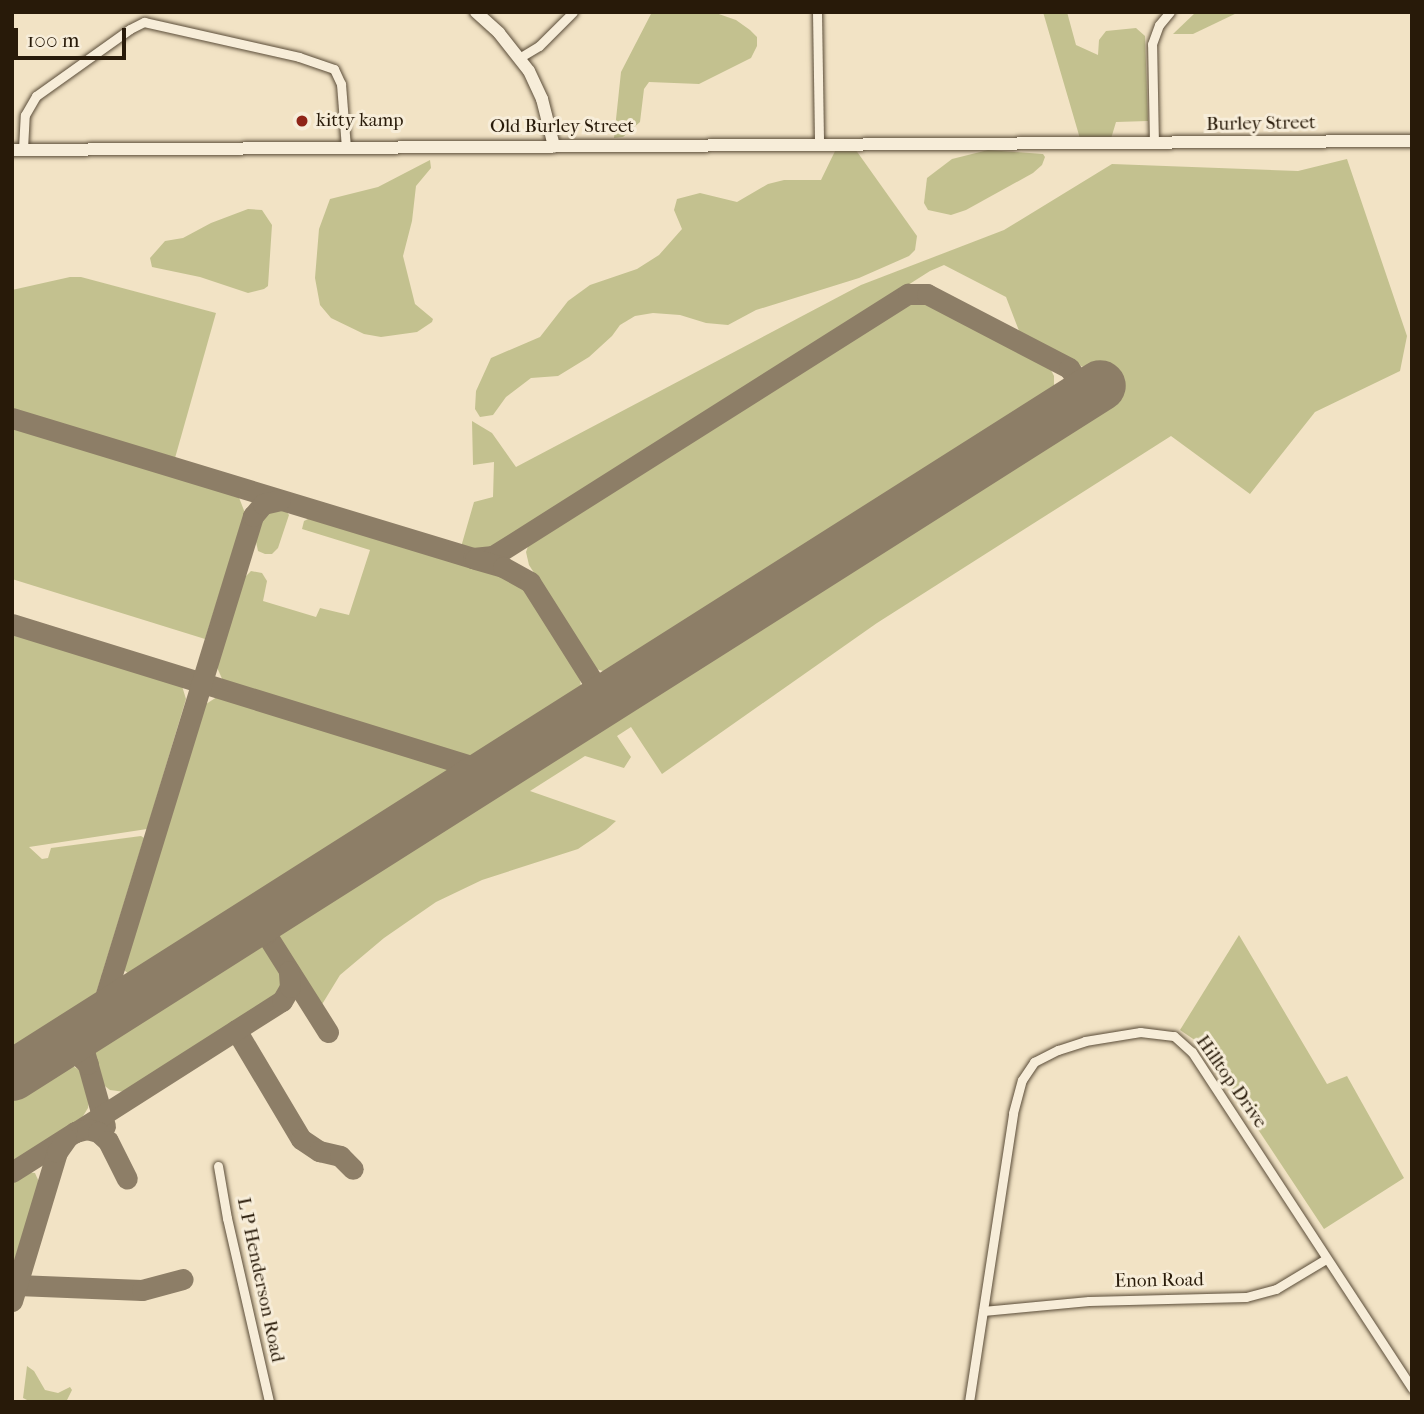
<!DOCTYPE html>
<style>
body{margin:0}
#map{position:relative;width:1424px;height:1414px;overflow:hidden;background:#f2e3c5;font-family:"IM FELL French Canon",serif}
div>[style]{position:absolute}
.green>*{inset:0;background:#c3c18f}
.taxiway>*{height:21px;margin:-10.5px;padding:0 10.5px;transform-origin:10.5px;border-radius:10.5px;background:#8d7e67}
.runway>*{height:51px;margin:-25.5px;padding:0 25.5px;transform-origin:25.5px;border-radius:25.5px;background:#8d7e67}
.roads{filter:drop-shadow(0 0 2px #5a4c38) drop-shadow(0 0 2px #5a4c38)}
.street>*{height:9px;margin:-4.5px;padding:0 4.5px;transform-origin:4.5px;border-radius:4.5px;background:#f7edd9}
.secondary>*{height:12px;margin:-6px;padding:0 6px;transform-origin:6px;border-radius:6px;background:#f7edd9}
.dots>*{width:19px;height:19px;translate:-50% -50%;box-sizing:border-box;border:4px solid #f7edd9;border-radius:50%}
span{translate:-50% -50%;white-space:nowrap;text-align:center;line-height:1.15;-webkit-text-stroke:6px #f7edd9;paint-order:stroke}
.poi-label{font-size:19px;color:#281a09}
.left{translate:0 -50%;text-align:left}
.street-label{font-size:19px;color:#281a09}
.frame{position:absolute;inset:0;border:14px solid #281a09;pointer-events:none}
.scale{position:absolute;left:14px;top:28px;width:112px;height:32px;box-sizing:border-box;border:4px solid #281a09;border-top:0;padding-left:9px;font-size:21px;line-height:24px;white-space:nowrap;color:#281a09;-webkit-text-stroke:5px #f7edd9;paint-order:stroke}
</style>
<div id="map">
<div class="green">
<i style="clip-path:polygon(652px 12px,713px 12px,736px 20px,750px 30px,757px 37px,757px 46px,751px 58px,699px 84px,649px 82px,644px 89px,640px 122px,623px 137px,614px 138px,621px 72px)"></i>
<i style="clip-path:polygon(1043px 12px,1067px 12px,1076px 45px,1098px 55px,1099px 40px,1106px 31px,1136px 28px,1145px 36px,1148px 121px,1116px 122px,1110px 142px,1081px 142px)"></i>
<i style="clip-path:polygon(1196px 12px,1239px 12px,1193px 34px,1173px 34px)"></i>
<i style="clip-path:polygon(853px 146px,917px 236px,915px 250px,909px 256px,859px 278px,756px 310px,728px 325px,706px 323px,680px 315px,653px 313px,635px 316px,620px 325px,612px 336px,589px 357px,558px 376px,531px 378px,506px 397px,493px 415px,480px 417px,475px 409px,476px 391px,491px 358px,540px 337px,568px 301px,590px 285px,637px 269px,659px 255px,682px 229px,674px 210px,677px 199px,700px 193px,737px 202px,768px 184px,784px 180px,821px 180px,837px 147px)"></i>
<i style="clip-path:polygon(988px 150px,1043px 154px,1045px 157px,1042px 165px,1033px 173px,966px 210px,951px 215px,928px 210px,924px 203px,927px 178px,952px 159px)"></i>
<i style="clip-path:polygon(1347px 159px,1407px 336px,1400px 371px,1315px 412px,1250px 494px,1171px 436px,877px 623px,662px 774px,631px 727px,617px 736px,631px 757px,624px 768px,585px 756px,530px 791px,616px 821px,606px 830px,578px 849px,482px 880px,436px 902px,384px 938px,340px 975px,321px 1006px,279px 943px,280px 932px,286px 921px,1109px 399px,1089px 370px,1021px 336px,1006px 297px,944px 265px,930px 271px,489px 551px,461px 547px,474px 502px,493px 497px,494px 462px,473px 465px,472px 421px,492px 433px,516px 467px,861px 285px,1004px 230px,1112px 164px,1298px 171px)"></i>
<i style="clip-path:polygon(430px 160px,431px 168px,416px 186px,412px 221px,403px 256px,415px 304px,433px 319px,432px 322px,417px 332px,381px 337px,364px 334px,331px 318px,320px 305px,315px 278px,319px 229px,330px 199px,378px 187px)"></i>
<i style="clip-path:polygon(248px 209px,262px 210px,272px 225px,268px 286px,264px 289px,248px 293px,200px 277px,152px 267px,150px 258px,165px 241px,183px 238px,211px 223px)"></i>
<i style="clip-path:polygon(70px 277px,81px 277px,216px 313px,175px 458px,12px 409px,12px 290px)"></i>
<i style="clip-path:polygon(910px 300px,921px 300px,1049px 366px,1054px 376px,1054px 391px,613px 674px,596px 669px,529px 565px,526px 552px,530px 541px)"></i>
<i style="clip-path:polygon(12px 425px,238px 495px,245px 513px,205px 639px,12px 579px)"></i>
<i style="clip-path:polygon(275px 507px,285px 509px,289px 515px,278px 548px,272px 554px,265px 554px,258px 551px,255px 537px,263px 515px)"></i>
<i style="clip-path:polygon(312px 517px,513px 581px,530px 595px,580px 677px,581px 688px,577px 696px,474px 759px,223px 681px,216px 665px,242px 580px,251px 571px,262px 573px,267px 581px,263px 601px,316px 617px,320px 608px,349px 615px,370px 550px,302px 529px,304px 521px)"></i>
<i style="clip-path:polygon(12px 630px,173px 680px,182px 686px,186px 699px,147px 829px,29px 847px,42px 859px,48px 858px,51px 848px,141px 836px,144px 838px,94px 1000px,12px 1054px)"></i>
<i style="clip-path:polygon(220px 695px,444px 763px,451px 772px,448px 777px,130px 975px,124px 970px,124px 964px,203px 706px)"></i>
<i style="clip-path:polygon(1239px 935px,1327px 1084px,1347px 1076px,1404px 1178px,1324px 1229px,1202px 1045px,1180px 1030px)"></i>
<i style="clip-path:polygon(252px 945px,264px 947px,279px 967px,281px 986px,273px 999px,125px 1092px,110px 1090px,101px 1083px,93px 1059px,98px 1040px)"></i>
<i style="clip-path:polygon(69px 1064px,83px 1072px,90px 1093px,88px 1108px,80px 1121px,12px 1165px,12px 1095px,57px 1066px)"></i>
<i style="clip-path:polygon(25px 1172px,35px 1173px,39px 1182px,12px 1268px,12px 1180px)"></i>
<i style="clip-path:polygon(27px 1366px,34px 1371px,45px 1390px,58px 1393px,70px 1387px,72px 1390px,66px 1402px,31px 1402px,23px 1398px)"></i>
</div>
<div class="taxiway">
<i style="left:12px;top:418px;width:482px;rotate:16.9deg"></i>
<i style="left:473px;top:558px;width:20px;rotate:-6deg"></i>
<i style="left:493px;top:556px;width:491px;rotate:-32.3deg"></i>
<i style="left:908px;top:294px;width:19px"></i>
<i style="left:927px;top:294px;width:160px;rotate:27.5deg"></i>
<i style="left:1069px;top:368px;width:16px;rotate:55deg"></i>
<i style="left:1078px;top:381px;width:22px;rotate:106deg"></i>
<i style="left:475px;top:559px;width:29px;rotate:16deg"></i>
<i style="left:503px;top:567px;width:31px;rotate:29deg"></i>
<i style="left:530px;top:582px;width:138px;rotate:57.7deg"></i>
<i style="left:12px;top:624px;width:500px;rotate:17.2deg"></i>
<i style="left:269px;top:912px;width:14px;rotate:111deg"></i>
<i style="left:264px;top:925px;width:9px;rotate:77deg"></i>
<i style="left:266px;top:934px;width:116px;rotate:57.7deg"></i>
<i style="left:244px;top:928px;width:13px"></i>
<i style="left:257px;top:928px;width:11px;rotate:34deg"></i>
<i style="left:111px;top:978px;width:13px;rotate:72deg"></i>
<i style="left:115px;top:990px;width:6px;rotate:45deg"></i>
<i style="left:119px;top:994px;width:20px"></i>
<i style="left:94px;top:1023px;width:19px;rotate:122deg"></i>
<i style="left:84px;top:1039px;width:12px;rotate:90deg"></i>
<i style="left:84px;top:1051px;width:78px;rotate:74.4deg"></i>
<i style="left:90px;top:1025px;width:19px;rotate:-54deg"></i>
<i style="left:101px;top:1010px;width:517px;rotate:-72.9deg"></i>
<i style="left:253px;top:516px;width:16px;rotate:-50deg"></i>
<i style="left:263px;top:504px;width:17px;rotate:-13deg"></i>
<i style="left:236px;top:1030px;width:127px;rotate:59.2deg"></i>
<i style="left:301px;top:1139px;width:22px;rotate:34deg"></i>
<i style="left:319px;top:1151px;width:22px;rotate:13deg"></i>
<i style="left:340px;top:1156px;width:18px;rotate:45deg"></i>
<i style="left:52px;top:1050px;width:22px;rotate:3deg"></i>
<i style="left:74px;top:1051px;width:19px;rotate:43deg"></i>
<i style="left:76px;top:1132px;width:244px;rotate:-32.5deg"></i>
<i style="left:282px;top:1001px;width:16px;rotate:-60deg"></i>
<i style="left:290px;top:987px;width:16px;rotate:-94deg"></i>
<i style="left:12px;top:1172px;width:75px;rotate:-32.4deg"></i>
<i style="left:75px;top:1132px;width:12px;rotate:-14deg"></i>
<i style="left:87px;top:1129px;width:11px;rotate:15deg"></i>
<i style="left:98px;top:1132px;width:13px;rotate:42deg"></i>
<i style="left:108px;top:1141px;width:42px;rotate:63.4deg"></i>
<i style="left:17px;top:1285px;width:125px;rotate:2.3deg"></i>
<i style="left:142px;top:1290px;width:42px;rotate:-15deg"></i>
<i style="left:12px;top:1301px;width:156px;rotate:-73.2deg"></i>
<i style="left:57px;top:1152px;width:16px;rotate:-55deg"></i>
</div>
<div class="runway">
<i style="left:12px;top:1075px;width:1288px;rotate:-32.38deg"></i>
</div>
<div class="roads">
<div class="street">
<i style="left:817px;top:12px;width:134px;rotate:89.1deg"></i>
<i style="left:519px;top:58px;width:23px;rotate:-31deg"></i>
<i style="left:539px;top:46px;width:48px;rotate:-45deg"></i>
<i style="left:1154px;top:144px;width:100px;rotate:-91.1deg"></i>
<i style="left:1152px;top:44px;width:20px;rotate:-70deg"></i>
<i style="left:1159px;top:25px;width:17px;rotate:-50deg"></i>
<i style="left:23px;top:149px;width:34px;rotate:-87deg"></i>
<i style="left:25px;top:115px;width:22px;rotate:-60deg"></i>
<i style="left:36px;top:96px;width:115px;rotate:-35.5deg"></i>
<i style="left:130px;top:29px;width:16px;rotate:-27deg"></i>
<i style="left:144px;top:22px;width:159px;rotate:12.7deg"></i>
<i style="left:299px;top:57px;width:37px;rotate:19deg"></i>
<i style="left:334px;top:69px;width:17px;rotate:65deg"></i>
<i style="left:341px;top:84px;width:63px;rotate:85.5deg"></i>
<i style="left:218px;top:1166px;width:53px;rotate:80.2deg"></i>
<i style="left:227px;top:1218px;width:189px;rotate:77.1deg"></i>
<i style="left:983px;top:1311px;width:106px;rotate:-5.4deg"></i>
<i style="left:1089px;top:1301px;width:157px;rotate:-1.5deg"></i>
<i style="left:1246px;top:1297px;width:31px;rotate:-15deg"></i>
<i style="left:1276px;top:1289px;width:58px;rotate:-31deg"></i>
<i style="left:969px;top:1402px;width:292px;rotate:-81.3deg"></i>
<i style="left:1013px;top:1113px;width:34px;rotate:-75deg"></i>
<i style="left:1022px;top:1080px;width:22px;rotate:-56deg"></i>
<i style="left:1034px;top:1062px;width:27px;rotate:-27deg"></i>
<i style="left:1058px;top:1050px;width:28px;rotate:-18deg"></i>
<i style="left:1085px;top:1041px;width:56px;rotate:-9.3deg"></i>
<i style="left:1140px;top:1032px;width:34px;rotate:7deg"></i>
<i style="left:1174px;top:1036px;width:24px;rotate:42deg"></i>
<i style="left:1192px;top:1052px;width:402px;rotate:56.8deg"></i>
</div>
<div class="secondary">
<i style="left:476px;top:12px;width:31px;rotate:42deg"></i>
<i style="left:499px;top:33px;width:48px;rotate:51.7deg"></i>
<i style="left:529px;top:71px;width:31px;rotate:65deg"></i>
<i style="left:542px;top:99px;width:49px;rotate:75.7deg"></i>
<i style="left:12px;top:150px;width:1400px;rotate:-0.37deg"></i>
</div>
</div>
<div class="dots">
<i style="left:302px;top:121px;background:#8f2418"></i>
</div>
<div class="poi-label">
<span class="left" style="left:316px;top:121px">kitty kamp</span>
</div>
<div class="street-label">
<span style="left:1261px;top:124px;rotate:-1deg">Burley Street</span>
<span style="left:562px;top:127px">Old Burley Street</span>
<span style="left:1231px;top:1082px;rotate:55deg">Hilltop Drive</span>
<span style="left:260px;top:1280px;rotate:78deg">L P Henderson Road</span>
<span style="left:1159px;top:1281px;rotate:-1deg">Enon Road</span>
</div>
<div class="frame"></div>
<div class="scale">100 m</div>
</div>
